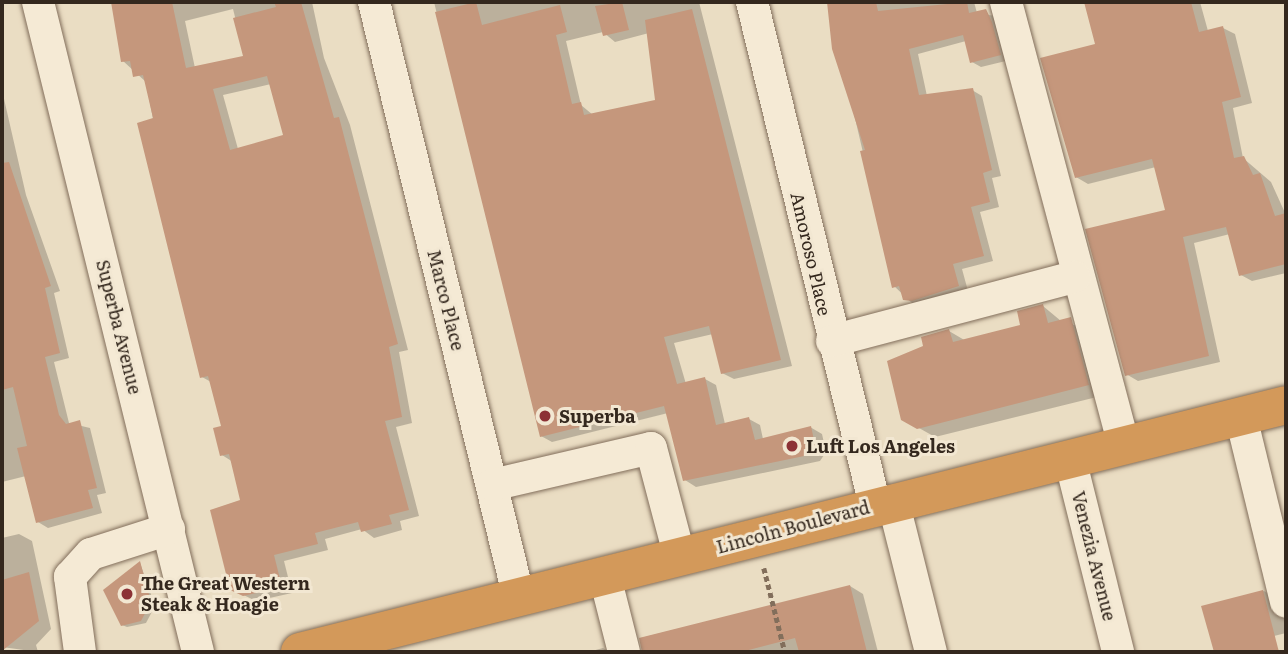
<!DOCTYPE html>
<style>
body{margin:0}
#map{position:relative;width:1288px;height:654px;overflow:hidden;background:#eaddc3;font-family:Literata,serif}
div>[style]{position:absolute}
.shadow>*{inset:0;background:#0003}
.building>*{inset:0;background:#c5977c}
.path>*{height:4.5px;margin-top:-2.25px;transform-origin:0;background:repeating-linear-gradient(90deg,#826e5b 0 5px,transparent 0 8.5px)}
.roads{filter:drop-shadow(0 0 2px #826e5b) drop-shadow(0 0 2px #826e5b)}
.minor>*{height:32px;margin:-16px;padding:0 16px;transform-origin:16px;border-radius:16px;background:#f5ead5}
.highway>*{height:38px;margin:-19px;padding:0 19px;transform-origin:19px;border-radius:19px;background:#d3995a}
.dots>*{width:19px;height:19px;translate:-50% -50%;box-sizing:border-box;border:4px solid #f2e7d2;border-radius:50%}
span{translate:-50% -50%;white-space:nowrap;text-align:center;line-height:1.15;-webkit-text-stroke:6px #f2e7d2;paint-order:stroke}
.street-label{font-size:18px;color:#34281e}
.poi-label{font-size:18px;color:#34281e;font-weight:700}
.left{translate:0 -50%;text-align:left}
.frame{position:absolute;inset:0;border:4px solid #34281e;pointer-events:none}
</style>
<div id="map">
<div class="shadow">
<i style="clip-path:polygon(evenodd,112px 2px,312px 2px,324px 58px,350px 125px,408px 350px,399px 352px,412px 423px,396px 427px,419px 516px,400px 521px,402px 530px,374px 538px,362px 529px,325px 539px,328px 550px,284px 561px,292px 593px,256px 601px,231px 589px,242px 501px,233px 462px,222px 455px,223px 427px,211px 382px,202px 377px,146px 82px,123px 61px,112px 2px,233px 9px,245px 57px,195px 68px,185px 21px,233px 9px,112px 2px,271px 84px,285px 137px,238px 149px,223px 95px,271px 84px)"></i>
<i style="clip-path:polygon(evenodd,434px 2px,699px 2px,792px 366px,734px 379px,722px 373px,713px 334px,674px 343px,686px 384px,705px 379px,716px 385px,725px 424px,749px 419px,760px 425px,763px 439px,810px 427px,822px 434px,826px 452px,820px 461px,696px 487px,685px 480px,668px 413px,552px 442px,541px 436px,434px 2px,603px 32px,615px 42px,649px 33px,657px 102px,593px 115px,581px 105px,566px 41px,603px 32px)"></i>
<i style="clip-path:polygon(828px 2px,974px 2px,977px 13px,995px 16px,1010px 60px,981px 67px,972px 62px,966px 41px,918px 54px,927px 96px,972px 90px,982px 96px,1001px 176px,992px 178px,999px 207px,980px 212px,993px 261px,962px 269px,968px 291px,914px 305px,894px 286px)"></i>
<i style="clip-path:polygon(1086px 2px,1200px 2px,1208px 31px,1223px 28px,1235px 34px,1252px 103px,1233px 108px,1243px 158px,1271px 182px,1286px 215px,1286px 273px,1252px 281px,1241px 275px,1230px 234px,1194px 243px,1220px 362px,1138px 381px,1126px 374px,1167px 211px,1156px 167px,1088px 184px,1076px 177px,1097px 45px)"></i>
<i style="clip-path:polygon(2px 90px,26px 195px,60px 291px,54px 293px,69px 358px,54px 362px,69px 423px,90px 428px,106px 493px,97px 495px,102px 513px,48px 528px,38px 522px,26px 476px,2px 482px)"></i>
<i style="clip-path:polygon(1043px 306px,1061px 321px,1087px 329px,1105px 395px,935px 437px,903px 419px,925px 347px,949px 331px,966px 341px,1023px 326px)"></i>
<i style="clip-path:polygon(19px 534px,32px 541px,51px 629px,36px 645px,38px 652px,2px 647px,2px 538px)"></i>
<i style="clip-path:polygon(140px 563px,155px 606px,146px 623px,127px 627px,122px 625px)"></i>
<i style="clip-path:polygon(850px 586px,863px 594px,878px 652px,643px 652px,641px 638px)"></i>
<i style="clip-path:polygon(1264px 591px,1281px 601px,1286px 633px,1229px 647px,1203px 607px)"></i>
<i style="clip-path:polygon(603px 648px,610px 652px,588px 652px)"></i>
</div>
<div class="building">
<i style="clip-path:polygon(evenodd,111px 2px,172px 2px,186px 68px,243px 56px,233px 18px,276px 7px,274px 2px,301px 2px,334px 118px,339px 117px,398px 344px,389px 347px,402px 417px,385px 421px,409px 510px,389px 515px,392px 524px,361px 532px,358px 522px,315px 533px,318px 544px,274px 555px,282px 587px,243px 596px,230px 590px,210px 510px,240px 500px,229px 454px,220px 456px,213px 428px,221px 426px,208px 376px,200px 378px,137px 123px,153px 118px,143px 75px,133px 77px,130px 61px,121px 62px,111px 2px,267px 76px,283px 135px,230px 150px,213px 89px,267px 76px)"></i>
<i style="clip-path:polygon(476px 2px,482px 25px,560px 5px,567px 32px,556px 35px,572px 104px,581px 102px,584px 115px,655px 100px,645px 20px,692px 9px,781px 360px,721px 374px,709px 326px,664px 337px,677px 384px,705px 377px,716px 425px,749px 417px,755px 440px,811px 426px,815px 445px,809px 455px,683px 481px,664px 406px,540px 437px,435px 12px)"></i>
<i style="clip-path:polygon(622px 2px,629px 30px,603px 36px,595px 6px)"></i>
<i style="clip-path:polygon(827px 2px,876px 2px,878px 11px,967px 2px,969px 13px,986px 9px,992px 22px,1001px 55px,970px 63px,963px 35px,909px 49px,919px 95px,973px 88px,992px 170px,983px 173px,990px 202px,971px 207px,984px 256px,953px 264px,959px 286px,912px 301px,903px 300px,899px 286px,892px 288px,860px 151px,865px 150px,832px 49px)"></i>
<i style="clip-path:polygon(1084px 2px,1191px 2px,1199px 32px,1223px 26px,1241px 97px,1222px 102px,1234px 158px,1244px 156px,1253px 175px,1260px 173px,1275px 216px,1286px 213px,1286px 264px,1239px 276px,1226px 227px,1183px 237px,1209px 356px,1125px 376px,1085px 229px,1165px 210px,1152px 159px,1075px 178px,1040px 58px,1095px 44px)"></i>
<i style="clip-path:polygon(9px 162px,51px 286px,45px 288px,60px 353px,45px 357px,59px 415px,66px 424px,80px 420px,97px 488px,88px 490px,93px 508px,36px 523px,17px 448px,27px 446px,13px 387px,2px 390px,2px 163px)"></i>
<i style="clip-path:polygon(1043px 304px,1048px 323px,1071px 317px,1089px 385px,917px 429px,901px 420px,887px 361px,923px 346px,921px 337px,949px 329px,953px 342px,1020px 325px,1017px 311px)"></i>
<i style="clip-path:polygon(140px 561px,151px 602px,141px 621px,121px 626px,103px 590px)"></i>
<i style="clip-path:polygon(29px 572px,39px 621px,2px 651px,2px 580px)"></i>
<i style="clip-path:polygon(850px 585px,867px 652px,799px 652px,795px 638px,741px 652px,642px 652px,639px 638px)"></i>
<i style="clip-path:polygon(1263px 590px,1279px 652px,1214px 652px,1201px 606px)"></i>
</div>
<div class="path">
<i style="left:764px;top:568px;width:87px;rotate:76deg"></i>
</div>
<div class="roads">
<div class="minor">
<i style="left:38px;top:2px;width:669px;rotate:76.17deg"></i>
<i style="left:374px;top:2px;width:613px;rotate:76.33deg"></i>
<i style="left:752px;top:2px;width:518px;rotate:76.26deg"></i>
<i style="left:1006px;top:2px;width:458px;rotate:75.1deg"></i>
<i style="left:832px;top:341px;width:251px;rotate:-14.8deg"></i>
<i style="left:1241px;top:417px;width:190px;rotate:76.3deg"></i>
<i style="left:1070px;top:459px;width:199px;rotate:76deg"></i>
<i style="left:492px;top:485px;width:163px;rotate:-13.1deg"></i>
<i style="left:651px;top:448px;width:114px;rotate:75.2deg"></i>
<i style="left:893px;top:501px;width:156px;rotate:75.9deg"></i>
<i style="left:605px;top:577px;width:77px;rotate:75.8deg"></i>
<i style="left:80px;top:652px;width:76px;rotate:-97.6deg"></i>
<i style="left:70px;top:577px;width:31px;rotate:-48deg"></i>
<i style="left:91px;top:554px;width:82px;rotate:-17.8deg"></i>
</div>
<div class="highway">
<i style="left:300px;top:652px;width:1016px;rotate:-14.06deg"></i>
</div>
</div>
<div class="dots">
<i style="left:545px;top:416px;background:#8c3135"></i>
<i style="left:792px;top:446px;background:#8c3135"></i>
<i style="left:127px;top:594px;background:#8c3135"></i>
</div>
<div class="street-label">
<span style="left:811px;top:254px;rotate:77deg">Amoroso Place</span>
<span style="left:446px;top:300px;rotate:76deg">Marco Place</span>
<span style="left:119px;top:327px;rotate:76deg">Superba Avenue</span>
<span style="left:793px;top:527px;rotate:-15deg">Lincoln Boulevard</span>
<span style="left:1094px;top:556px;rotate:76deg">Venezia Avenue</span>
</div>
<div class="poi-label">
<span class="left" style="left:559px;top:416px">Superba</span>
<span class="left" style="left:806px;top:446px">Luft Los Angeles</span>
<span class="left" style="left:141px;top:594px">The Great Western<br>Steak &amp; Hoagie</span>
</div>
<div class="frame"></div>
</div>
